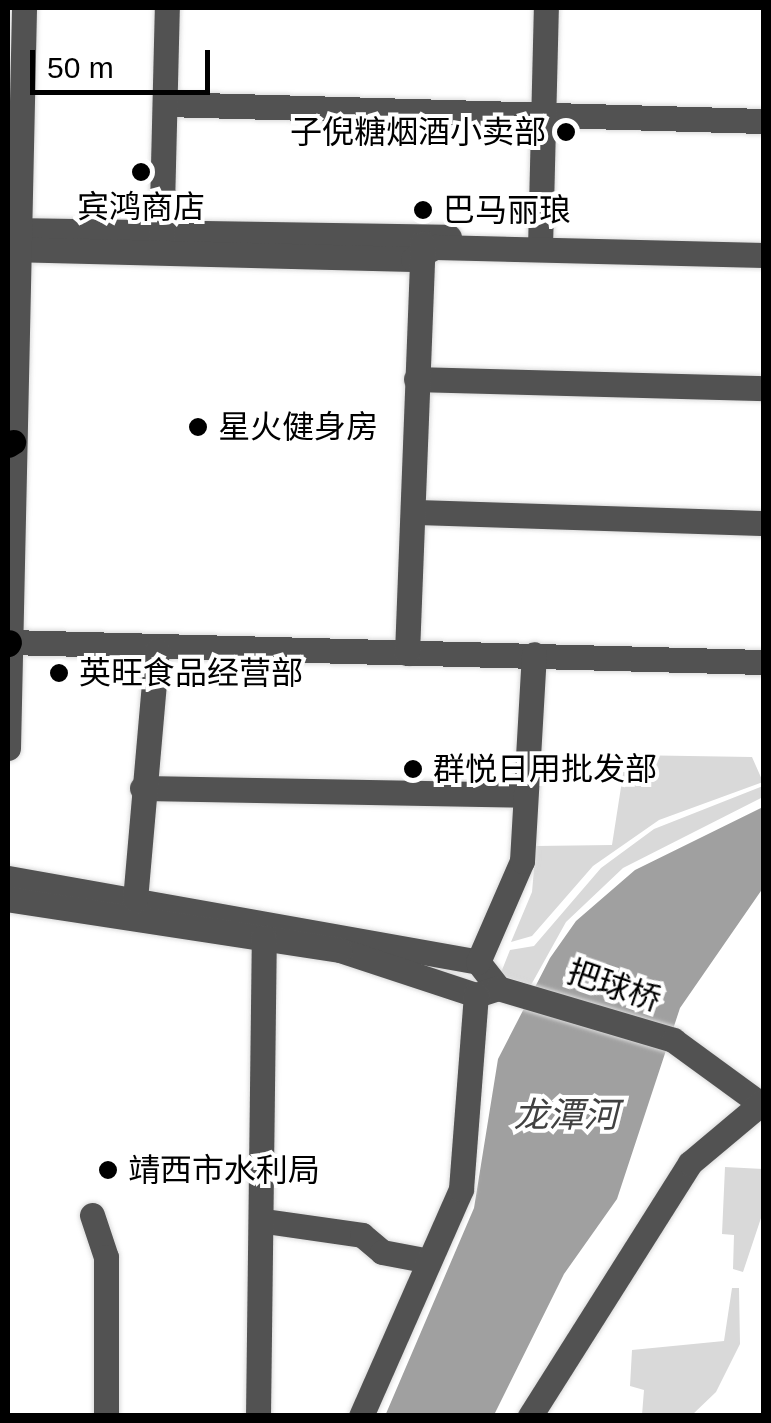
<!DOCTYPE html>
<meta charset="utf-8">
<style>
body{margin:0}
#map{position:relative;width:771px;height:1423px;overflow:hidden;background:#fff;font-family:Arial,"Noto Sans SC",sans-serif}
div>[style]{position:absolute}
.green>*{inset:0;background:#d9d9d9}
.water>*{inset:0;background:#a0a0a0}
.roads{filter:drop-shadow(0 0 2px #dbdbdb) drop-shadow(0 0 2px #dbdbdb)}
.minor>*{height:25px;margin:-12.5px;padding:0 12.5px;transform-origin:12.5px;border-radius:12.5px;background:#525252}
.major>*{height:25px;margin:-12.5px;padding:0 12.5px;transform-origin:12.5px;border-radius:12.5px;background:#000}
.dots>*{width:28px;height:28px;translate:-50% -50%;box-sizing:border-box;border:5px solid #fff;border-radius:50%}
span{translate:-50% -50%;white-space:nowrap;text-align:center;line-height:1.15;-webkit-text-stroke:8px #fff;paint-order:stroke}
.poi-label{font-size:32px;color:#000}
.right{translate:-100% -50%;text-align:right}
.left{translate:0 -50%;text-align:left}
.street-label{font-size:32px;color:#000}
.water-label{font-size:35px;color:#414141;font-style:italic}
.frame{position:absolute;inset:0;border:10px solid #000;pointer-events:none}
.scale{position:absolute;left:30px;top:50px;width:180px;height:45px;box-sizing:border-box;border:5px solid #000;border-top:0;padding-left:12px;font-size:30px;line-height:35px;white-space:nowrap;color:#000;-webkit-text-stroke:8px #fff;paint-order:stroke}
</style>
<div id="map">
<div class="green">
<i style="clip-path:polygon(626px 755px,752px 757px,763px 782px,659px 820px,593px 866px,532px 936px,511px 942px,532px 892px,536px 846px,612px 845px)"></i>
<i style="clip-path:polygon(763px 786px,763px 797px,623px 868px,566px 922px,531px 985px,500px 975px,510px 950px,534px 946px,601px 868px,654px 829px)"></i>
<i style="clip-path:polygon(725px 1167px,763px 1169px,763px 1212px,743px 1272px,733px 1269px,734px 1235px,722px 1234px)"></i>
<i style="clip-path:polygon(732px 1288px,739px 1288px,740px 1344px,716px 1392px,692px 1415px,642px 1415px,644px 1390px,630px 1386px,632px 1350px,724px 1341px)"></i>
</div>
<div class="water">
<i style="clip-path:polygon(763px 807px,763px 888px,680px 1008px,617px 1199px,564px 1274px,494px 1415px,385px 1416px,474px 1208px,498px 1059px,550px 958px,576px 921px,635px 870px)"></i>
</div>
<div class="roads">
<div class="minor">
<i style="left:166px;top:104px;width:598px;rotate:1.63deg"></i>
<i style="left:8px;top:230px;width:441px;rotate:0.9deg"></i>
<i style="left:161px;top:247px;width:239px;rotate:-88.6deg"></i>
<i style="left:540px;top:248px;width:240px;rotate:-88.6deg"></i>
<i style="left:8px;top:249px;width:405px;rotate:1.4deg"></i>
<i style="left:413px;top:259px;width:25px;rotate:-29deg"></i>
<i style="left:435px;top:247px;width:329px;rotate:1.4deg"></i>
<i style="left:416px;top:379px;width:348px;rotate:1.5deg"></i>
<i style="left:414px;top:512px;width:350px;rotate:1.8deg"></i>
<i style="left:9px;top:642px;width:755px;rotate:1.52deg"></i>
<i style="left:407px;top:653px;width:410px;rotate:-87.8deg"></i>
<i style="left:8px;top:748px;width:740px;rotate:-88.76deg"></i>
<i style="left:142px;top:788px;width:383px;rotate:1deg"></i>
<i style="left:8px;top:878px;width:477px;rotate:10.1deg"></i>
<i style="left:478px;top:962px;width:33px;rotate:52deg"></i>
<i style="left:498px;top:988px;width:23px;rotate:162deg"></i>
<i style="left:476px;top:995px;width:143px;rotate:-161.7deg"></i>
<i style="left:340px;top:950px;width:336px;rotate:-171.3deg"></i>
<i style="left:135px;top:900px;width:251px;rotate:-85deg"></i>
<i style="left:478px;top:962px;width:110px;rotate:-66.5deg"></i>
<i style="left:522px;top:861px;width:207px;rotate:-86.7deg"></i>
<i style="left:498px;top:988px;width:183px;rotate:16.5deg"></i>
<i style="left:673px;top:1040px;width:105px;rotate:36.1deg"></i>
<i style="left:92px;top:1215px;width:44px;rotate:71.6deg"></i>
<i style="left:106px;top:1257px;width:156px;rotate:90deg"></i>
<i style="left:265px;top:1221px;width:98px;rotate:8.2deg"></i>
<i style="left:362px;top:1235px;width:26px;rotate:40deg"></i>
<i style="left:382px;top:1252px;width:43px;rotate:10.8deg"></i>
<i style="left:258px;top:1416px;width:479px;rotate:-89.3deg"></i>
<i style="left:361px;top:1416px;width:248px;rotate:-66.2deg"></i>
<i style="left:461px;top:1189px;width:195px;rotate:-85.6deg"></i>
<i style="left:530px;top:1416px;width:299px;rotate:-57.7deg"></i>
<i style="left:690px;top:1163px;width:97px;rotate:-40deg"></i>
</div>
<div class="major">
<i style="left:8px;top:445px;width:6px;rotate:-31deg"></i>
<i style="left:8px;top:644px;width:2px;rotate:-63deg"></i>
</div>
</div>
<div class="dots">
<i style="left:566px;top:132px;background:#000"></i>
<i style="left:141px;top:172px;background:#000"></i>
<i style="left:423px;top:210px;background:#000"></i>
<i style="left:198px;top:427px;background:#000"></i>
<i style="left:59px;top:673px;background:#000"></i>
<i style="left:413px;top:769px;background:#000"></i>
<i style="left:108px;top:1170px;background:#000"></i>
</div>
<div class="poi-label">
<span class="right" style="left:546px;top:132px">子倪糖烟酒小卖部</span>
<span style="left:141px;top:207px">宾鸿商店</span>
<span class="left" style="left:443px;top:210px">巴马丽琅</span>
<span class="left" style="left:218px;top:427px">星火健身房</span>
<span class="left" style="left:79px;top:673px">英旺食品经营部</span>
<span class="left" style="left:433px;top:769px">群悦日用批发部</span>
<span class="left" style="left:128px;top:1170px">靖西市水利局</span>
</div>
<div class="street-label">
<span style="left:614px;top:986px;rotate:19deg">把球桥</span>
</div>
<div class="water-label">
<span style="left:566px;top:1115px">龙潭河</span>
</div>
<div class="frame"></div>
<div class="scale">50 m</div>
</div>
